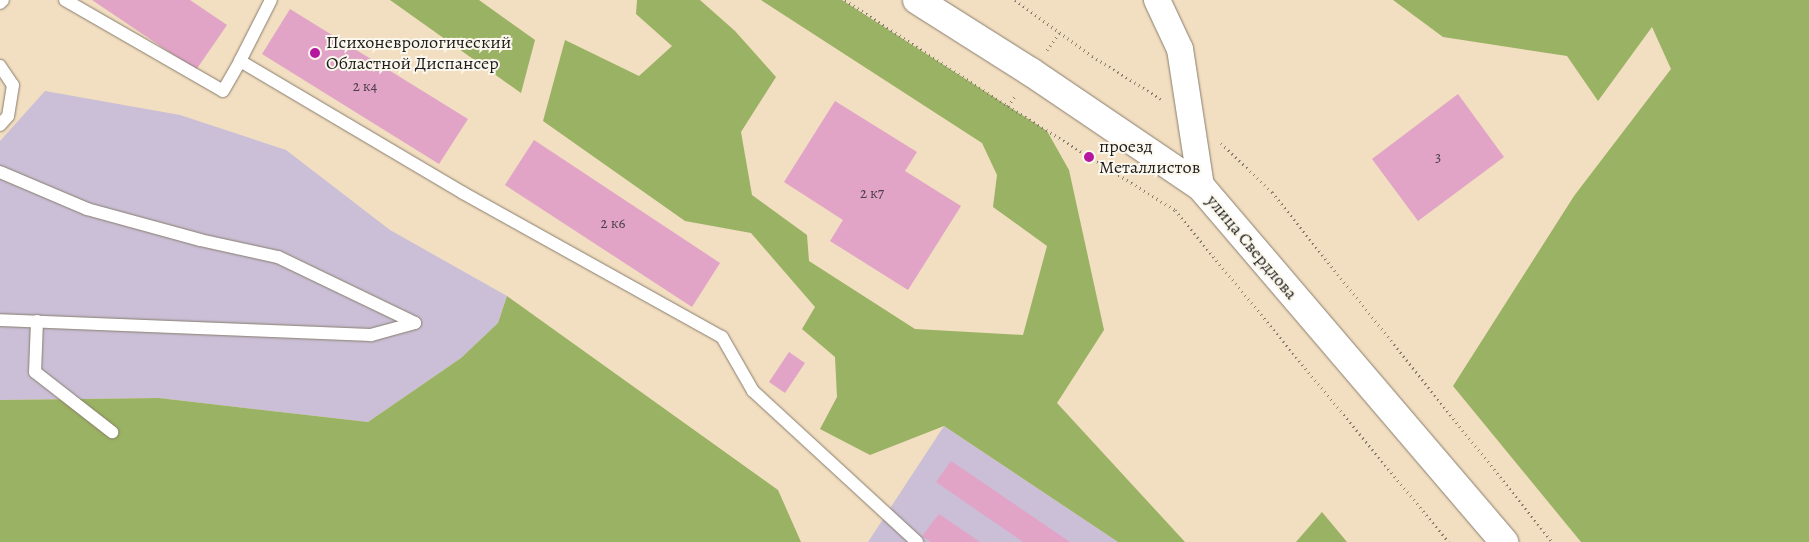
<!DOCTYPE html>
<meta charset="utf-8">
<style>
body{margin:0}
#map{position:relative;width:1809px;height:542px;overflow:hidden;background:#f2dec0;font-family:Alegreya,serif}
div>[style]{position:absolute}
.industrial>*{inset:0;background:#cabfd6}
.forest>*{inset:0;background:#9ab263}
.building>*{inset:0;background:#e1a4c7}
.path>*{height:3px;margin-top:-1.5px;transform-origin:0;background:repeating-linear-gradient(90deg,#877d6e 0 1px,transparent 0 5px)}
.roads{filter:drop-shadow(0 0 1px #877d6e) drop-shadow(0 0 1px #877d6e)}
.lane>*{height:12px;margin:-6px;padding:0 6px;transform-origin:6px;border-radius:6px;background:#fff}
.street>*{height:26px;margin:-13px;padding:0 13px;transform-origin:13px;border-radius:13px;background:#fff}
.secondary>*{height:28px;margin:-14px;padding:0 14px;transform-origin:14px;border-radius:14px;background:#fff}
.dots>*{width:14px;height:14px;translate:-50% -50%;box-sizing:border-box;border:2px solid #fbf7ec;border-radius:50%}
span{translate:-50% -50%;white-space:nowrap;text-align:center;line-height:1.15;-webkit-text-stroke:4px #fbf7ec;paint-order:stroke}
.number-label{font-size:15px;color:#4d3e47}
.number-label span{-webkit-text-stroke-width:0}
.poi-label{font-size:18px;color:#1c1c1c}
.left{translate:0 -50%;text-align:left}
.street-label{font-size:18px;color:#1c1c1c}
</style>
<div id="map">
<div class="industrial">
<i style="clip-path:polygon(45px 91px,180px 115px,286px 150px,390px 230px,507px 296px,498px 323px,461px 358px,368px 422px,159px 398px,0 400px,0 141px)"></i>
<i style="clip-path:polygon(944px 426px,1118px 542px,868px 542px)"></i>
</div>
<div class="forest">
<i style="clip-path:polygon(390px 0,479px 0,535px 40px,521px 93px)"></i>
<i style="clip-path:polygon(637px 0,700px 0,735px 31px,776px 77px,741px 132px,752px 195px,807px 235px,809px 261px,915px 329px,1023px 335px,1047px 246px,993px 207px,997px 175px,982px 143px,761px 0,842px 0,1047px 131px,1069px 170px,1104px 330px,1057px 403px,1185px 542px,1118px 542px,944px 426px,870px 455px,820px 429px,837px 397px,835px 357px,802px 329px,815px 307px,751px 233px,685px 221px,543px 121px,565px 40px,639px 76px,672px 46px,636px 14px)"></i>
<i style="clip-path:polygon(1393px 0,1809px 0,1809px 542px,1581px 542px,1453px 386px,1574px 196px,1671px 69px,1652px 27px,1598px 101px,1567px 56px,1443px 37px)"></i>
<i style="clip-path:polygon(507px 296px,778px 490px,801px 542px,0 542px,0 400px,159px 398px,368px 422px,461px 358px,498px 323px)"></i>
<i style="clip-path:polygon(1322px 512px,1347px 542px,1296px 542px)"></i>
</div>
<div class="building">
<i style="clip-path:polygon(92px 0,190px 0,227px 25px,196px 70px)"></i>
<i style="clip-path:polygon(290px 9px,468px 119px,439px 164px,262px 54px)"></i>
<i style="clip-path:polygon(1458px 94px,1504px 157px,1418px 221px,1372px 159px)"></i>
<i style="clip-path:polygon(835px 101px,917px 152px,905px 171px,961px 206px,908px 290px,830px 241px,843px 220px,784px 182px)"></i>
<i style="clip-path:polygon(534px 140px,720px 263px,692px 307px,505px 185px)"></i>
<i style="clip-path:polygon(789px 352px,805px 363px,785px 393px,769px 382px)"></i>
<i style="clip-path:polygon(951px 461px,1070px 542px,1023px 542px,936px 482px)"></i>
<i style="clip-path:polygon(939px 514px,980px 542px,931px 542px,922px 536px)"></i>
</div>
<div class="path">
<i style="left:845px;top:0;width:194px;rotate:33deg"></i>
<i style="left:1008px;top:106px;width:197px;rotate:31.9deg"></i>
<i style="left:1175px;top:210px;width:430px;rotate:50.5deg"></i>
<i style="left:1015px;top:0;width:95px;rotate:36deg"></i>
<i style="left:1092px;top:56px;width:81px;rotate:31.9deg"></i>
<i style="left:1047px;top:50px;width:21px;rotate:-55deg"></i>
<i style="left:1008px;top:106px;width:14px;rotate:-56deg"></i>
<i style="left:1221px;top:143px;width:71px;rotate:43.9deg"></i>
<i style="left:1272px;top:192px;width:448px;rotate:51.3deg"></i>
</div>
<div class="roads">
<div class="lane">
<i style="left:65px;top:0;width:182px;rotate:29.9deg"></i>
<i style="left:223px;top:91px;width:34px;rotate:-60deg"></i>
<i style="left:240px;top:61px;width:68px;rotate:-63.1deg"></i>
<i style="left:0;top:3px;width:4px;rotate:-45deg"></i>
<i style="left:240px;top:61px;width:259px;rotate:30.6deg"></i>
<i style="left:463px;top:193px;width:296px;rotate:29.1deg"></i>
<i style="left:722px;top:337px;width:62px;rotate:60.1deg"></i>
<i style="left:753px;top:391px;width:223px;rotate:42.6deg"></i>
<i style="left:0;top:66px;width:23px;rotate:56deg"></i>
<i style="left:13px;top:85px;width:31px;rotate:99deg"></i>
<i style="left:8px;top:116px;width:12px;rotate:132deg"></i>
<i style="left:0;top:172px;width:95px;rotate:23deg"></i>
<i style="left:87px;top:209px;width:117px;rotate:15.3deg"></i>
<i style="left:200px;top:240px;width:80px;rotate:12.3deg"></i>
<i style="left:278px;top:257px;width:152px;rotate:25.7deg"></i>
<i style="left:415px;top:323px;width:46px;rotate:164.7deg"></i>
<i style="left:371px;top:335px;width:371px;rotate:-177.7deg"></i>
<i style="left:37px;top:321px;width:51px;rotate:92.2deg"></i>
<i style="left:35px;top:372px;width:98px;rotate:37.9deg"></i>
</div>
<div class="street">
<i style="left:1157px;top:0;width:54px;rotate:64.9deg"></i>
<i style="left:1180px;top:49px;width:140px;rotate:81.3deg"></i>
</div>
<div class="secondary">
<i style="left:917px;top:0;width:135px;rotate:32.3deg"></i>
<i style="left:1031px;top:72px;width:205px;rotate:34.1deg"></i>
<i style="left:1201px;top:187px;width:467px;rotate:49.5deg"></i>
</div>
</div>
<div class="dots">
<i style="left:315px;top:53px;background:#b5179e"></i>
<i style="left:1089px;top:157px;background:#b5179e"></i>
</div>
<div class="number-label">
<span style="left:365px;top:87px">2 к4</span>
<span style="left:1438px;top:158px">3</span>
<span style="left:872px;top:194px">2 к7</span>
<span style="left:613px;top:224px">2 к6</span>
</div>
<div class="poi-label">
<span class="left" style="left:326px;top:53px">Психоневрологический<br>Областной Диспансер</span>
<span class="left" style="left:1099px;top:157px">проезд<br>Металлистов</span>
</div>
<div class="street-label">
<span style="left:1252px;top:247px;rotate:50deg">улица Свердлова</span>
</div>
</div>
